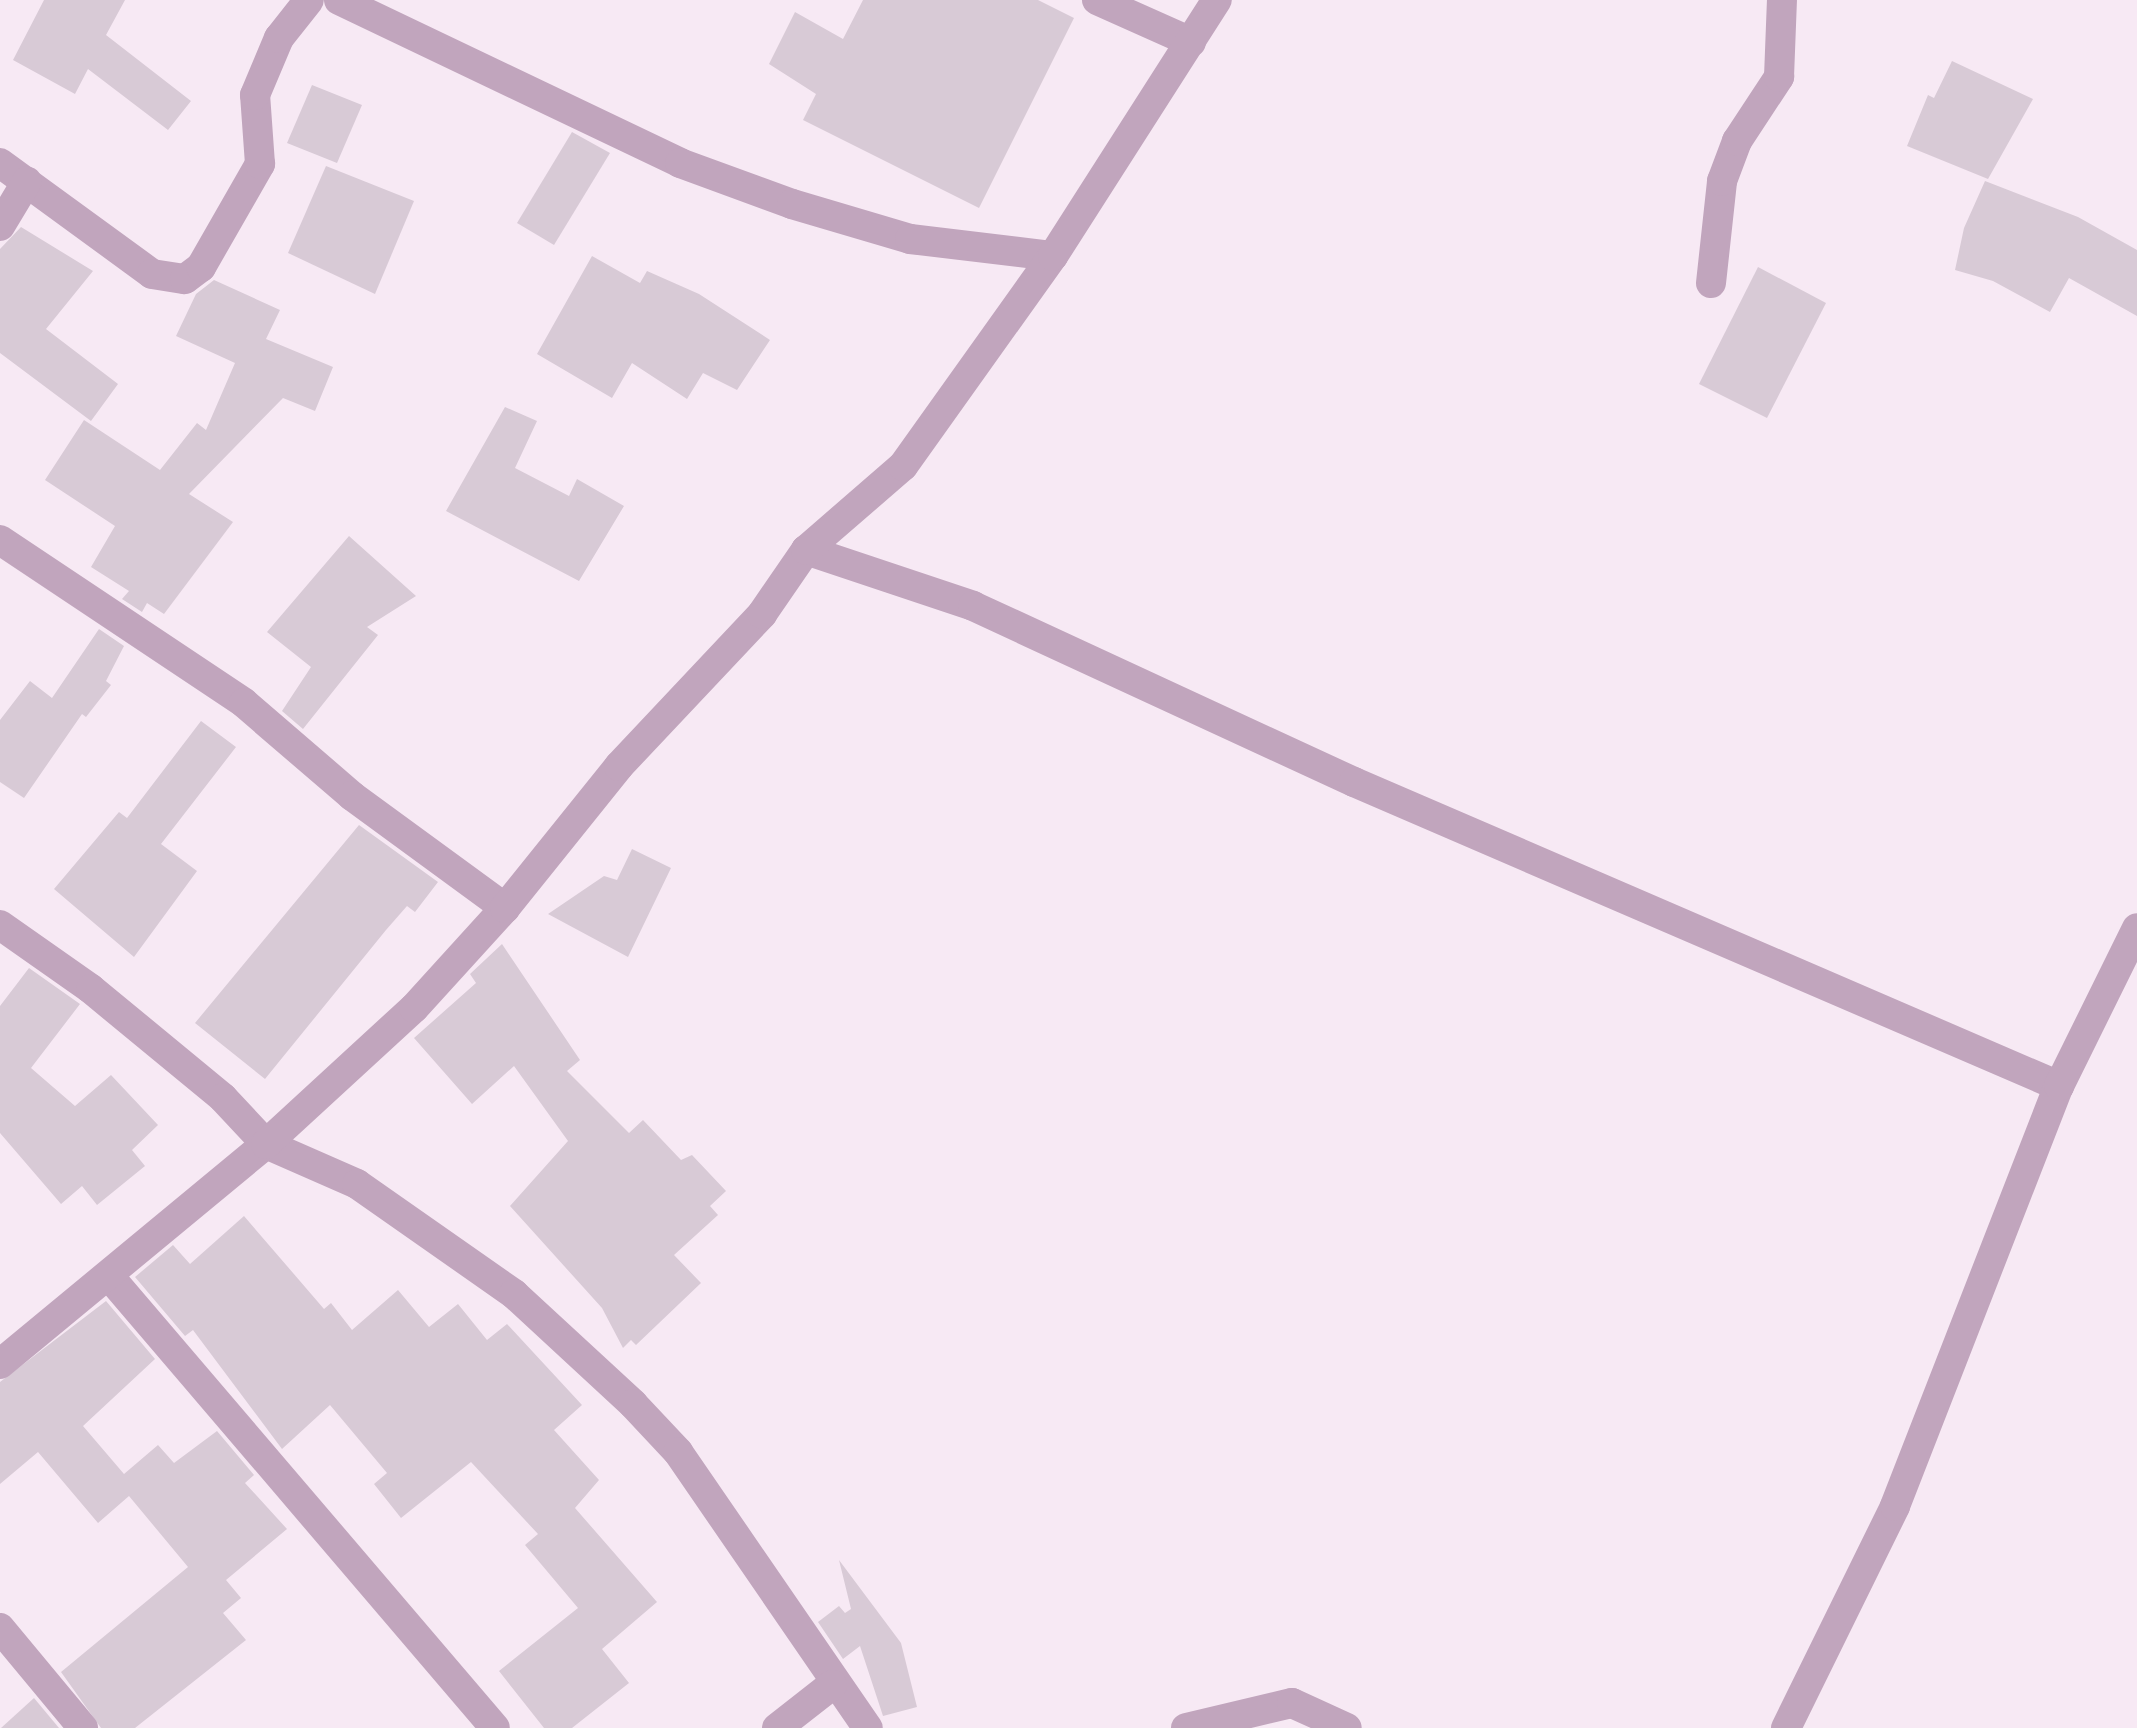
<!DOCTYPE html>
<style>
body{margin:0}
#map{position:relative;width:2137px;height:1728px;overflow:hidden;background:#f7e9f4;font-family:Jost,sans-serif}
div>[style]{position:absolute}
.building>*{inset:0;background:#d8cad6}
.minor>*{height:30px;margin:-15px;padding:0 15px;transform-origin:15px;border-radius:15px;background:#c1a5bd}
span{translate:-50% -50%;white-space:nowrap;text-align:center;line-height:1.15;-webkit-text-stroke:8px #fff;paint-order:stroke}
</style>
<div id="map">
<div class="building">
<i style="clip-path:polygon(44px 0,125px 0,106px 35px,191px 101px,168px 130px,88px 69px,75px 94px,13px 60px)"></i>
<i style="clip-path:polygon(863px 0,1038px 0,1074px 18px,979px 208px,803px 120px,816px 94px,769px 64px,795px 12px,843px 39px)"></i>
<i style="clip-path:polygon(1952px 61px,2033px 99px,1988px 179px,1907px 146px,1928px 95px,1934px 98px)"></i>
<i style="clip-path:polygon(312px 85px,362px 105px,337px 163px,287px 143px)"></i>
<i style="clip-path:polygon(572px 132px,610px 153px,554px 245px,517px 223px)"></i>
<i style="clip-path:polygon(326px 166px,414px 201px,375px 294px,288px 253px)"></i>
<i style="clip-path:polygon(1985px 181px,2078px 217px,2137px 250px,2137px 316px,2069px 278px,2050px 312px,1993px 281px,1955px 270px,1964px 228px)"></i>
<i style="clip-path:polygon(21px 227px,93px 271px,46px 329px,118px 384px,91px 421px,0 353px,0 249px)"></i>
<i style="clip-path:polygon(592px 256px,640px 283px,647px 271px,699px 294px,770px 340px,737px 390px,703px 373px,687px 399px,632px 363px,612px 398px,537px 354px)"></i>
<i style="clip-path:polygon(1758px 267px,1826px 303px,1767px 418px,1699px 384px)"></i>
<i style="clip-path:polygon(214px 280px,280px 310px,266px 339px,333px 367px,315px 411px,283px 398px,189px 494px,233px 522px,164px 614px,147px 603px,142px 612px,122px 599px,129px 591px,91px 567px,115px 526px,45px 480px,84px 420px,160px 470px,197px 423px,206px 430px,235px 363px,176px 336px,196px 294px)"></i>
<i style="clip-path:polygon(505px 407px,537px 421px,515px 468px,569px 496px,577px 479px,624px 506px,579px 581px,446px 511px)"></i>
<i style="clip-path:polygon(349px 536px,416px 596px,367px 627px,378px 635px,303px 729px,282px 711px,311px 667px,267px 632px)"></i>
<i style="clip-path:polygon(99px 629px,124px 646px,106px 681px,111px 685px,86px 717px,82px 714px,24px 798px,0 782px,0 720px,30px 681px,52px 698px)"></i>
<i style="clip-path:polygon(201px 721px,236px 747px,161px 844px,197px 871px,134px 957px,54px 889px,119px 812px,127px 818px)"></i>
<i style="clip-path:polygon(359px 825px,438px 882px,415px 912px,407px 906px,386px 930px,265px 1079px,195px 1023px)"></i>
<i style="clip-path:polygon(632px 849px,671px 868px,628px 957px,548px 914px,604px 876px,617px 880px)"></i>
<i style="clip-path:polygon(502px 944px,580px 1060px,567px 1071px,629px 1133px,643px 1120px,681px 1160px,692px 1155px,726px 1191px,710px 1206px,718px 1215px,674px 1255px,701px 1283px,636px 1345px,631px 1340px,623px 1348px,602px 1308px,510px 1206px,568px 1141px,514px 1066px,472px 1104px,414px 1038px,476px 983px,470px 974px)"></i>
<i style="clip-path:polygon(29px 968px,80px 1004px,31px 1068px,75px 1106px,111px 1075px,158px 1125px,132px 1150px,145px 1166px,97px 1205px,82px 1186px,61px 1204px,0 1133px,0 1006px)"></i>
<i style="clip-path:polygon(244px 1216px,324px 1309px,331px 1303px,352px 1330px,398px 1290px,429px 1327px,458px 1304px,487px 1340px,507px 1324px,582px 1405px,554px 1430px,599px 1480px,575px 1508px,657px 1602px,602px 1649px,629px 1683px,572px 1728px,544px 1728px,499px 1671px,578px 1608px,525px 1545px,538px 1534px,471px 1462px,401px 1518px,374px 1484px,387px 1473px,330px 1405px,282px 1449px,193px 1330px,185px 1336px,135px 1277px,173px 1245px,190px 1264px)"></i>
<i style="clip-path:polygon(106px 1301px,155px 1359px,83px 1426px,124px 1474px,158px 1445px,174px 1463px,217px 1431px,254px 1475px,245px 1483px,287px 1529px,226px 1580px,241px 1598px,223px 1613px,246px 1640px,135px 1728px,101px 1728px,61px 1672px,188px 1567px,129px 1496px,98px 1523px,38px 1452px,0 1484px,0 1382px)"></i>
<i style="clip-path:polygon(839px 1560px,901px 1643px,917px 1707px,883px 1716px,860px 1646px,843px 1659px,818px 1622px,839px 1606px,845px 1613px,851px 1609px)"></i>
<i style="clip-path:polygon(34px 1698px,59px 1728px,1px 1728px)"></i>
</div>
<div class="minor">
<i style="left:339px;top:0;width:378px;rotate:25.5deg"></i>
<i style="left:680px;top:163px;width:119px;rotate:20.1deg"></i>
<i style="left:792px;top:204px;width:123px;rotate:16.5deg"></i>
<i style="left:910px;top:239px;width:144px;rotate:6.8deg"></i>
<i style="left:1097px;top:0;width:103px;rotate:24.1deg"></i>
<i style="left:0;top:163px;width:188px;rotate:36.1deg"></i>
<i style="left:152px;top:274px;width:33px;rotate:9deg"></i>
<i style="left:185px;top:279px;width:20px;rotate:-37deg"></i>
<i style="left:201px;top:267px;width:119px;rotate:-60.2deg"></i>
<i style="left:260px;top:164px;width:69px;rotate:-94.1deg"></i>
<i style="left:255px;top:95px;width:62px;rotate:-67.2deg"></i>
<i style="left:279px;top:38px;width:48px;rotate:-51.7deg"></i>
<i style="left:0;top:226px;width:52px;rotate:-59deg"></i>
<i style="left:1711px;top:283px;width:103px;rotate:-83.8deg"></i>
<i style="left:1722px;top:181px;width:43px;rotate:-69.4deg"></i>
<i style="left:1737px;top:141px;width:77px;rotate:-56.7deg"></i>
<i style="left:1779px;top:77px;width:77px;rotate:-87.8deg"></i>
<i style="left:0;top:540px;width:293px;rotate:33.7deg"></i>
<i style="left:244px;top:703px;width:143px;rotate:40.7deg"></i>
<i style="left:352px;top:796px;width:190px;rotate:36.2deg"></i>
<i style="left:806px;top:550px;width:176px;rotate:18.5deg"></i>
<i style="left:973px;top:606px;width:420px;rotate:24.8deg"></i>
<i style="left:1354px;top:782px;width:768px;rotate:23.33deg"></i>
<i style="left:0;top:925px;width:111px;rotate:35.1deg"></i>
<i style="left:91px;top:989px;width:171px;rotate:39.5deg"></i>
<i style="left:223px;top:1098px;width:63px;rotate:46.9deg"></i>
<i style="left:266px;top:1144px;width:99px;rotate:23.7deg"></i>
<i style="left:357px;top:1184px;width:192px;rotate:35deg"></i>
<i style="left:514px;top:1294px;width:162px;rotate:42.7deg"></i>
<i style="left:633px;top:1404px;width:66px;rotate:46.8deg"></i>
<i style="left:678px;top:1452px;width:335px;rotate:55.5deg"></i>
<i style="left:109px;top:1276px;width:594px;rotate:49.5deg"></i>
<i style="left:0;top:1364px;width:345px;rotate:-39.6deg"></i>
<i style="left:266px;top:1144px;width:201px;rotate:-42.6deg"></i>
<i style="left:414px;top:1008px;width:135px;rotate:-47.7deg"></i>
<i style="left:505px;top:908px;width:182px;rotate:-51.2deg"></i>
<i style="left:619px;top:766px;width:209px;rotate:-46.7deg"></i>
<i style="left:762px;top:614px;width:78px;rotate:-55.5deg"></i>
<i style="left:806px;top:550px;width:128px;rotate:-40.9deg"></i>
<i style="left:903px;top:466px;width:258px;rotate:-54.5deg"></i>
<i style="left:1053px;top:256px;width:304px;rotate:-57.4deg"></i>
<i style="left:0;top:1628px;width:130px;rotate:50.3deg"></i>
<i style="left:777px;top:1728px;width:70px;rotate:-38deg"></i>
<i style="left:1186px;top:1728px;width:109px;rotate:-13.3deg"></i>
<i style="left:1292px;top:1703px;width:60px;rotate:24.4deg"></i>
<i style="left:1786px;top:1728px;width:247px;rotate:-63.8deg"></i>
<i style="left:1895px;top:1506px;width:451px;rotate:-68.7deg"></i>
<i style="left:2059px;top:1086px;width:176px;rotate:-63.7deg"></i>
</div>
</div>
